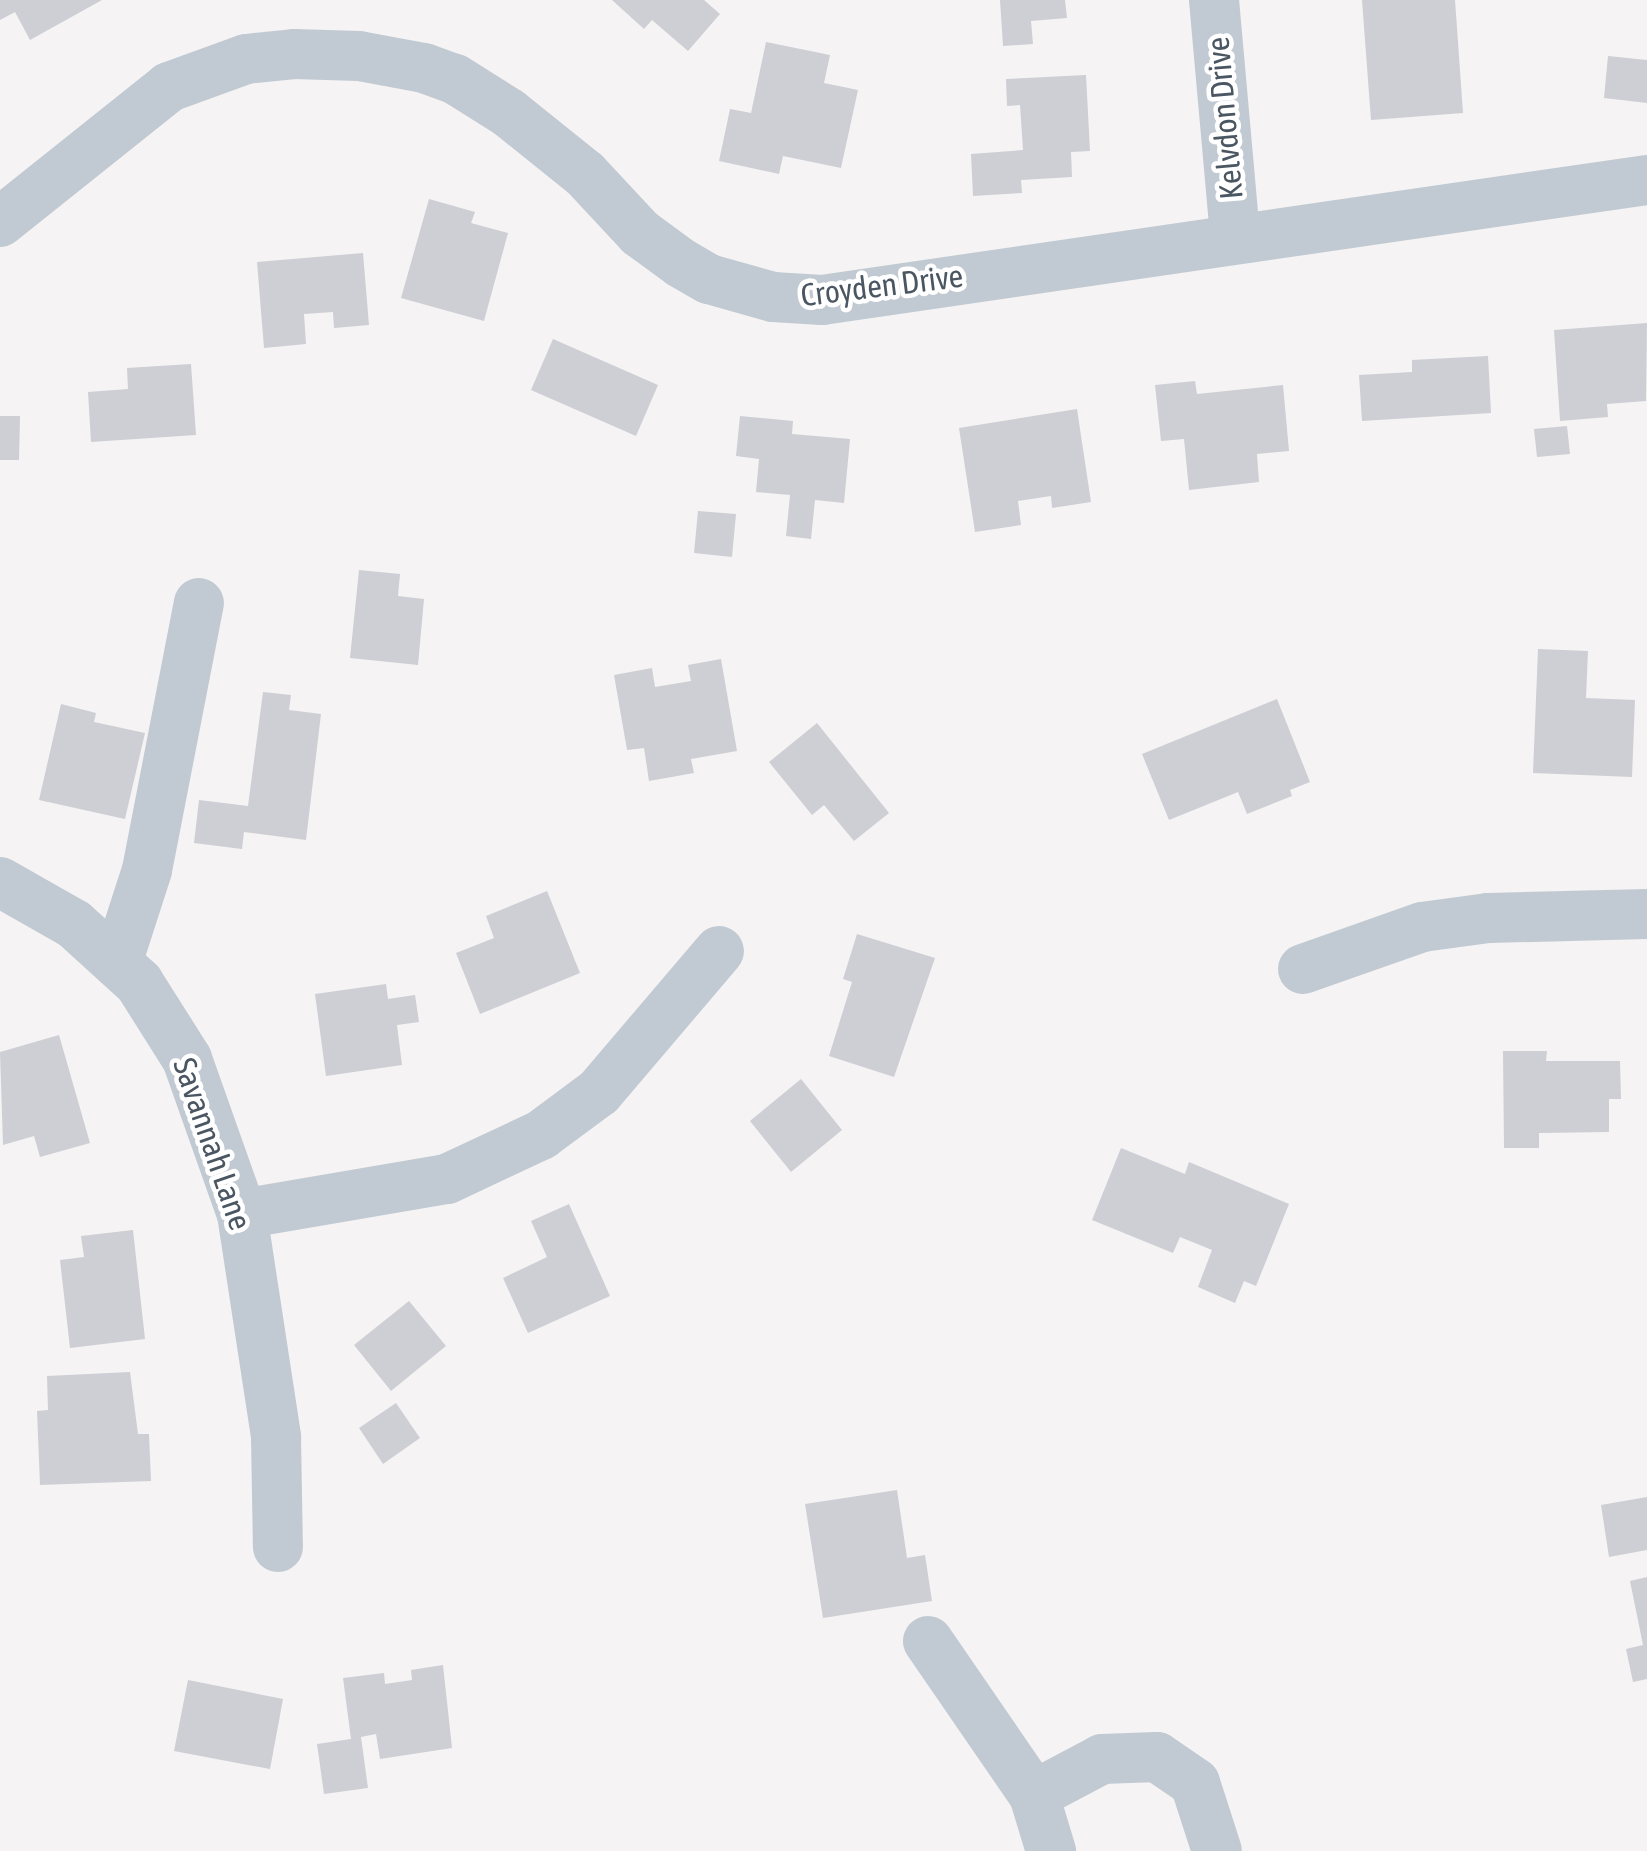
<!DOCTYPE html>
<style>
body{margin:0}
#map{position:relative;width:1647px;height:1851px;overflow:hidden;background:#f5f3f3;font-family:"Asap Condensed",sans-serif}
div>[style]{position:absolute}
.building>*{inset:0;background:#cdcfd5}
.minor>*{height:50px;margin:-25px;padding:0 25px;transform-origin:25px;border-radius:25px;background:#c1cad2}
span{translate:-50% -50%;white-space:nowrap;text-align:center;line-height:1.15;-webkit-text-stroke:9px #fff;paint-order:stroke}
.street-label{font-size:32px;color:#4a5661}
</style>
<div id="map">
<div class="building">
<i style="clip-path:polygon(0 0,102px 0,30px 40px,15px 12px,0 20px)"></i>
<i style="clip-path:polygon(612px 0,704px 0,720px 14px,688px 51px,652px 20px,644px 29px)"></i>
<i style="clip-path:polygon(1000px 0,1065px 0,1067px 18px,1031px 21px,1033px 44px,1003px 46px)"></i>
<i style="clip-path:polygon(1362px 0,1455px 0,1463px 113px,1371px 120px)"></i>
<i style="clip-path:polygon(766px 42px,830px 55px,824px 83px,858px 90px,841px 168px,783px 156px,779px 174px,719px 161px,730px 109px,751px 113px)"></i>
<i style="clip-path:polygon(1608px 56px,1647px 60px,1647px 103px,1604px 98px)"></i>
<i style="clip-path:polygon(1086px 75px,1090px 151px,1071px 152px,1072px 177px,1021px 180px,1022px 193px,973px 196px,971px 154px,1023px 150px,1020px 105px,1007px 106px,1006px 79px)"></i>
<i style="clip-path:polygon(429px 199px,475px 212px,471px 223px,508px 233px,484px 321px,401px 298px)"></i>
<i style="clip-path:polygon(363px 253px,369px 325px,334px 328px,333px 312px,304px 314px,306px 344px,264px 348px,257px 262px)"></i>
<i style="clip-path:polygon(1647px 323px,1646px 401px,1607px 404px,1608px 417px,1560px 421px,1554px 330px)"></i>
<i style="clip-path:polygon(553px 339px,658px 385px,636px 436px,531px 390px)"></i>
<i style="clip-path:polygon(1488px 356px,1491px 413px,1362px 421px,1359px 375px,1412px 372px,1412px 360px)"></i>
<i style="clip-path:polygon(191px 364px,196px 435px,91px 442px,88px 392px,128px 389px,127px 368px)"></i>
<i style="clip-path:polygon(1195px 381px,1197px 394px,1283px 385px,1289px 451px,1257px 454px,1259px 482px,1189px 490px,1184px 439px,1161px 441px,1155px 385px)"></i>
<i style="clip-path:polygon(1077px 409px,1091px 502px,1052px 508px,1051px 496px,1018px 501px,1021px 525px,975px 532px,959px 428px)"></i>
<i style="clip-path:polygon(0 416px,20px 416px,19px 460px,0 460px)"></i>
<i style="clip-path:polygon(740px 416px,793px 421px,792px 434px,850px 439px,844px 503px,815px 500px,811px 539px,786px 536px,790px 495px,756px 492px,759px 459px,736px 456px)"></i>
<i style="clip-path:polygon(1567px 426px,1570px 454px,1537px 457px,1534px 429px)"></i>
<i style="clip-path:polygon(698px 511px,736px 514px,732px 557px,694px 553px)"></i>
<i style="clip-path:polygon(359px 570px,400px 574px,398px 596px,424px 599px,418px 665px,350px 658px)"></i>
<i style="clip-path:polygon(1538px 649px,1588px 651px,1586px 698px,1635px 700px,1632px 777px,1533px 773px)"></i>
<i style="clip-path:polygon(721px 659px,737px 751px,691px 759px,694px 773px,649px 781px,644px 748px,627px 750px,614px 675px,652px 668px,655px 687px,691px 681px,688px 665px)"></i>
<i style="clip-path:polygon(263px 692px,291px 695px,289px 710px,321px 714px,306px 840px,244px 832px,242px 849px,194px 843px,199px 800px,248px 806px)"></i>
<i style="clip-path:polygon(1277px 699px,1310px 782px,1290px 790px,1292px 796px,1247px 814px,1238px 792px,1169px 820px,1142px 754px)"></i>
<i style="clip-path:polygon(61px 704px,96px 713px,94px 722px,145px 733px,125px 819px,39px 800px)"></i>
<i style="clip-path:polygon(817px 723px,889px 813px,854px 841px,824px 805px,812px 815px,769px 762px)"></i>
<i style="clip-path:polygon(547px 891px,580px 973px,480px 1014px,456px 953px,494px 938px,486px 916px)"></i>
<i style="clip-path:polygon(857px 934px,935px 958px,894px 1077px,829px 1056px,852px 982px,843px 979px)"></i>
<i style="clip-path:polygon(386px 984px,388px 999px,415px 995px,419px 1022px,397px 1025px,402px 1065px,326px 1076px,315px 994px)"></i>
<i style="clip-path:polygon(59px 1035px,90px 1143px,40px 1157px,34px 1136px,3px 1145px,0 1052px)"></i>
<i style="clip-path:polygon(1503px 1051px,1547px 1051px,1546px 1061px,1620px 1061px,1621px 1099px,1609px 1099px,1609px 1132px,1539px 1133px,1539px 1148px,1504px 1148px)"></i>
<i style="clip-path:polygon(801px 1079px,842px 1130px,791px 1172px,750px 1121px)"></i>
<i style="clip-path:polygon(1121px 1148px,1185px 1174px,1189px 1162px,1289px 1204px,1256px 1286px,1244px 1281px,1235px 1303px,1198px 1287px,1212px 1250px,1180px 1237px,1173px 1253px,1092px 1220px)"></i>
<i style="clip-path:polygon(569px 1204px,610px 1296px,528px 1333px,503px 1278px,547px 1257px,531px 1221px)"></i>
<i style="clip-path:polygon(133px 1230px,145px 1339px,70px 1348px,60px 1260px,84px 1257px,81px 1236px)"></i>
<i style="clip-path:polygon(409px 1301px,446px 1346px,391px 1391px,354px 1345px)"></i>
<i style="clip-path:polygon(130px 1372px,138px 1434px,149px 1434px,151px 1481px,40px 1485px,37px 1411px,48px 1410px,47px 1376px)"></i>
<i style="clip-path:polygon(396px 1403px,420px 1438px,383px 1464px,359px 1428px)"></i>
<i style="clip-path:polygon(897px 1490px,907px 1558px,925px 1555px,932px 1601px,823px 1618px,805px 1504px)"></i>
<i style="clip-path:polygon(1647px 1497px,1647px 1550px,1609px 1557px,1601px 1505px)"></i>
<i style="clip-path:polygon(1647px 1577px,1647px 1679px,1633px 1682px,1626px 1649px,1643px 1645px,1630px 1581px)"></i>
<i style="clip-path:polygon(443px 1665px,452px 1748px,380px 1759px,376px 1734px,361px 1737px,368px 1788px,324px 1794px,317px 1744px,351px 1739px,343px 1678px,384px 1673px,385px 1684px,412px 1680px,411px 1670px)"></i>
<i style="clip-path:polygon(188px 1680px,283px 1699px,270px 1769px,174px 1751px)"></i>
</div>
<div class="minor">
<i style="left:1214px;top:0;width:237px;rotate:84.9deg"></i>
<i style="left:0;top:222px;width:216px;rotate:-38.6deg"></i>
<i style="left:169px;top:87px;width:82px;rotate:-20deg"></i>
<i style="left:246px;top:59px;width:48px;rotate:-5.9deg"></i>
<i style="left:294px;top:54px;width:65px;rotate:1.8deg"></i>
<i style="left:359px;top:56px;width:66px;rotate:10.5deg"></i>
<i style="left:424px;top:68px;width:33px;rotate:20deg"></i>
<i style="left:455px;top:79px;width:64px;rotate:32.2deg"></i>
<i style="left:509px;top:113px;width:97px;rotate:38.8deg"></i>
<i style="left:585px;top:174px;width:81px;rotate:47deg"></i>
<i style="left:640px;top:233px;width:51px;rotate:36.2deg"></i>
<i style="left:681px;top:263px;width:32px;rotate:30deg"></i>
<i style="left:709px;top:279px;width:66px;rotate:15.7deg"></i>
<i style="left:773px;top:297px;width:49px;rotate:3.5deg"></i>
<i style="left:822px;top:300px;width:834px;rotate:-8.28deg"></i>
<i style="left:0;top:882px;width:85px;rotate:29.6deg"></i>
<i style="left:74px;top:924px;width:88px;rotate:42.2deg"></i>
<i style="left:139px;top:983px;width:90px;rotate:57.7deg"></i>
<i style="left:187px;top:1059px;width:164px;rotate:70.5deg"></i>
<i style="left:242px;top:1214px;width:226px;rotate:81.3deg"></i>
<i style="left:276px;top:1437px;width:110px;rotate:89deg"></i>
<i style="left:117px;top:963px;width:98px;rotate:-72.1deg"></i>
<i style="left:147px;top:870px;width:272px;rotate:-79deg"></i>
<i style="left:1303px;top:969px;width:126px;rotate:-19.4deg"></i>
<i style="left:1422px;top:927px;width:67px;rotate:-7.8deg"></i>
<i style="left:1488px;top:918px;width:159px;rotate:-1.4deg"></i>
<i style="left:242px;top:1214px;width:208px;rotate:-9.7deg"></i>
<i style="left:447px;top:1179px;width:104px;rotate:-25.1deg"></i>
<i style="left:541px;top:1135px;width:72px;rotate:-36.6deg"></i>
<i style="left:599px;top:1092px;width:185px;rotate:-49.6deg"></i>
<i style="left:928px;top:1641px;width:187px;rotate:55.5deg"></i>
<i style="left:1034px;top:1795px;width:59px;rotate:73.1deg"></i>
<i style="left:1034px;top:1795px;width:77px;rotate:-27.9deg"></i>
<i style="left:1102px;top:1759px;width:55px;rotate:-2.1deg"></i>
<i style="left:1157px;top:1757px;width:46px;rotate:34.4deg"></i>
<i style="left:1195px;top:1783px;width:71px;rotate:72.1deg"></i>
</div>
<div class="street-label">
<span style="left:1225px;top:118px;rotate:-95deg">Kelvdon Drive</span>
<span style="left:882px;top:286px;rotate:-7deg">Croyden Drive</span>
<span style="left:212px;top:1144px;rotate:71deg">Savannah Lane</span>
</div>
</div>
